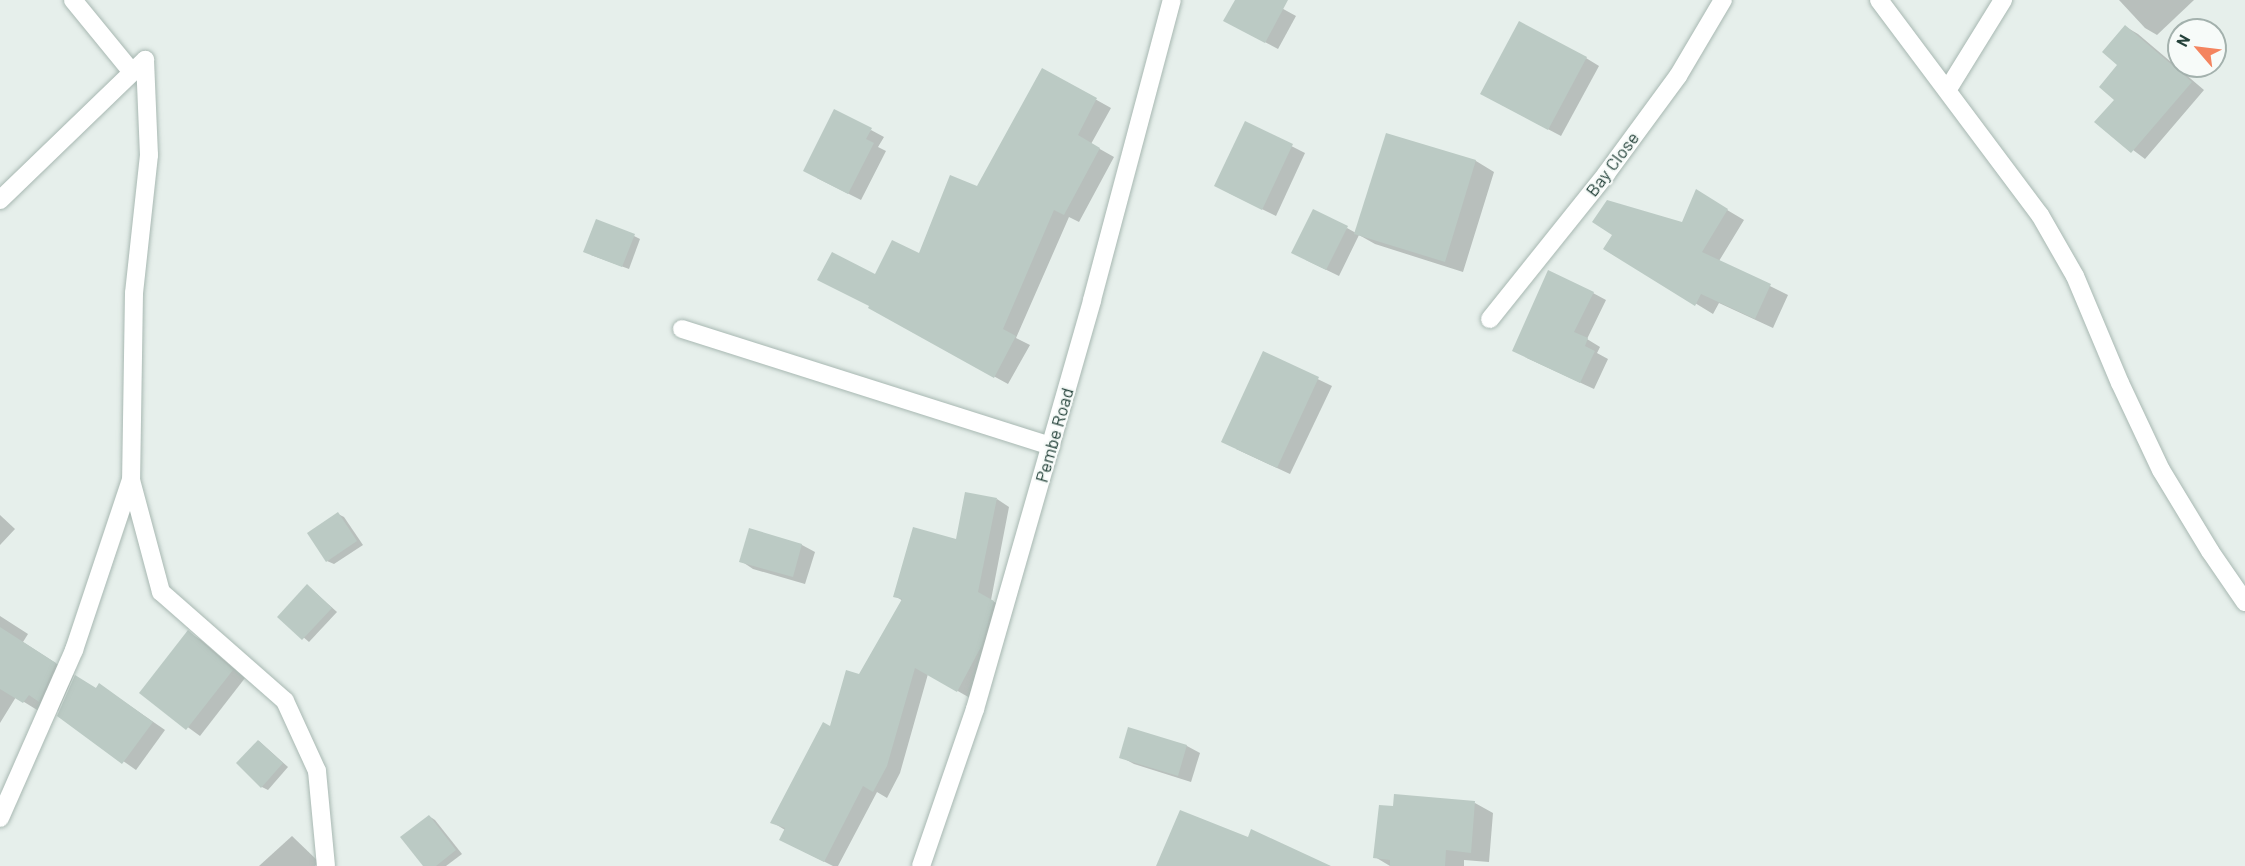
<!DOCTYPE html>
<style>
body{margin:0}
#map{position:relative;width:2245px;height:866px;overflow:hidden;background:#e6efeb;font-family:Barlow,sans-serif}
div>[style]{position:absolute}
.shadow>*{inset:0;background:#0003}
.building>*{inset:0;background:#bbcac4}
.roads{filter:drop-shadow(0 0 2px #a8b8b2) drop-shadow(0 0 2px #a8b8b2)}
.street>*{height:18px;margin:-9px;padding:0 9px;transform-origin:9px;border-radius:9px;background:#fff}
span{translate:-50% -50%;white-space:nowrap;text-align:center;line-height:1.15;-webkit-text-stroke:4.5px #f7fbf9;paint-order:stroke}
.street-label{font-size:18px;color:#24423a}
.north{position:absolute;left:2167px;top:18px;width:60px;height:60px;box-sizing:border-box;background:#f7fbf9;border:2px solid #a3b1ad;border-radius:50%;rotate:298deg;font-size:16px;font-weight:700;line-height:24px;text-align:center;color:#24423a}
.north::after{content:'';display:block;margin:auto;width:21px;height:27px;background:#f4845f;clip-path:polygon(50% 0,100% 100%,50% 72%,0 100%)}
</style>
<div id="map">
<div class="shadow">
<i style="clip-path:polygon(1236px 0,1267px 0,1296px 16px,1278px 49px,1238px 28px)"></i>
<i style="clip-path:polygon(2119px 0,2194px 0,2157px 35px,2145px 28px)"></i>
<i style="clip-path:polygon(2126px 27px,2138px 34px,2204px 90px,2145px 159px,2096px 122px,2116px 100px)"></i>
<i style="clip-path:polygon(1586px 58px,1599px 66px,1561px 136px,1495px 101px)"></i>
<i style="clip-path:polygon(1043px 70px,1111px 108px,1091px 144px,1114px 157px,1079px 222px,1069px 217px,1016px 338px,1030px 345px,1008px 384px,884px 316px,876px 276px,920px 255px,978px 188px)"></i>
<i style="clip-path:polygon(1246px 123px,1305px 153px,1276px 216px,1229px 193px)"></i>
<i style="clip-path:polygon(871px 130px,884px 137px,878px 147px,886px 151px,861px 200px,817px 178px)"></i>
<i style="clip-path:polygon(1387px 135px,1476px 161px,1494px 172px,1463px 272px,1375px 244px,1359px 235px,1339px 276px,1306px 260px,1347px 228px,1356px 233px)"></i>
<i style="clip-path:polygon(1712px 201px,1744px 220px,1719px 261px,1788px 295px,1773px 328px,1719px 303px,1713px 314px,1605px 248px,1683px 224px)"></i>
<i style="clip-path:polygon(634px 236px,640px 239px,629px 269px,591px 255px)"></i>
<i style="clip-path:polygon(1593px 293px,1606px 300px,1587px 339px,1600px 347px,1597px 353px,1608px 359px,1594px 389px,1527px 358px)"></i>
<i style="clip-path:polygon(1264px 353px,1332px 386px,1290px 474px,1236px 449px)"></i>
<i style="clip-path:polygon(997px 499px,1009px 507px,991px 600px,1006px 609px,970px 698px,928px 674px,900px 773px,887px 798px,877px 792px,838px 866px,833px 866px,793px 846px,785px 830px,772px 822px,831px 728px,903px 601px,895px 596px,957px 541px)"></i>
<i style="clip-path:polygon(338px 514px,344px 517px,363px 545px,334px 564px,327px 561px)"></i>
<i style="clip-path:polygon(0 515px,15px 529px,0 545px)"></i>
<i style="clip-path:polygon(750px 530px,802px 545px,815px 552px,805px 584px,753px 569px,741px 561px)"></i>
<i style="clip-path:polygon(308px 586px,337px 612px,309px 642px,280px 617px)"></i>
<i style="clip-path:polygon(0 616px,28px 634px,23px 642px,74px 675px,58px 711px,47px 705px,42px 713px,16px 697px,0 723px)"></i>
<i style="clip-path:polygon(188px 632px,201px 640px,245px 678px,200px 736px,141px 693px)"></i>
<i style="clip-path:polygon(100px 685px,165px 730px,136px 770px,59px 716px)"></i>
<i style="clip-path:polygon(1129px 729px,1187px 746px,1200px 753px,1191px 782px,1134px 764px,1121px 757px)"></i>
<i style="clip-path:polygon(259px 741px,288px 767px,268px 790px,262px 787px)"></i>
<i style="clip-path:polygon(1475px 803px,1493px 813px,1489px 862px,1464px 860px,1464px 866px,1390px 866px,1375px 857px)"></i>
<i style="clip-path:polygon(429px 816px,435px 820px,462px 854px,446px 866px,425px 866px)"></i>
<i style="clip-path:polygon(292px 836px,319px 862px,315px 866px,259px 866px)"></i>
</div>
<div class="building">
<i style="clip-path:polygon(1235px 0,1288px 0,1265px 43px,1223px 21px)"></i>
<i style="clip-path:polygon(1519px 21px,1587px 57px,1548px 130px,1480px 94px)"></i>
<i style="clip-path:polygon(2125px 25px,2192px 82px,2131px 153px,2094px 122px,2114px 100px,2099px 87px,2117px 65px,2102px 52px)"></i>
<i style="clip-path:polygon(1042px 68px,1097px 98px,1078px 135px,1100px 148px,1064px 215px,1054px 210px,1003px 329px,1016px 336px,994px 378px,868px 308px,869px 306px,817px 280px,832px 252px,875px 274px,892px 240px,919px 253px,950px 175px,977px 186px)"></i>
<i style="clip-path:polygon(834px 109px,872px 128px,866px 139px,874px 143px,848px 194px,803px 171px)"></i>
<i style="clip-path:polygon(1245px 121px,1293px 144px,1262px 210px,1214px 186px)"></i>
<i style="clip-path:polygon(1386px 133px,1476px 160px,1445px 262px,1354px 234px)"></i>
<i style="clip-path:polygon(1696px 189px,1728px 209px,1702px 252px,1771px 284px,1755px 319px,1701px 294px,1695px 306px,1603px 249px,1612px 235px,1592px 222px,1607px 200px,1682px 222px)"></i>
<i style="clip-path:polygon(1313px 209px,1348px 226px,1326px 270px,1291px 253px)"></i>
<i style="clip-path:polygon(596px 219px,635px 234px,622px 267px,583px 252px)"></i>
<i style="clip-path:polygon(1548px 270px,1594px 292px,1574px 332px,1588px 338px,1585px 346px,1595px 351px,1580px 383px,1512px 351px)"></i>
<i style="clip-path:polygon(1263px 351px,1319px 377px,1277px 468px,1221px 442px)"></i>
<i style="clip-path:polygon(965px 492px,997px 498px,978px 592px,994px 601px,982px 645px,957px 692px,915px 668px,887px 766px,873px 792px,863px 786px,824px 862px,779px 840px,785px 828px,770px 823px,823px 722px,830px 726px,846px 670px,859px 674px,902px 599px,893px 597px,913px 527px,956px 539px)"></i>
<i style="clip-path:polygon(338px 512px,357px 541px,326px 562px,307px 533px)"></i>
<i style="clip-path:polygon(749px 528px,802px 544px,793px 577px,739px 562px)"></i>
<i style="clip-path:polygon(307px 584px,332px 608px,302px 640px,277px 617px)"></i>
<i style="clip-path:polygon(0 627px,56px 663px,39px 702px,29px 695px,23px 703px,0 689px)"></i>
<i style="clip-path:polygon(188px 630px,233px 670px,186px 730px,139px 693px)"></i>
<i style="clip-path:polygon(75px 675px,96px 688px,99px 683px,153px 722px,122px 764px,57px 716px)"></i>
<i style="clip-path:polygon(1128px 727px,1187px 745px,1178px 776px,1119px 758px)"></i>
<i style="clip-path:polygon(258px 740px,283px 763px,261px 788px,236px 763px)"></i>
<i style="clip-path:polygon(1394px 794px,1475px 801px,1471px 853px,1446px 850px,1445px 866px,1390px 866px,1390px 860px,1373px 858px,1379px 805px,1393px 806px)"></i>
<i style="clip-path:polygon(1180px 810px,1248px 837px,1251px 829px,1331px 866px,1156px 866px)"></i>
<i style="clip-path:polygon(429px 815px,456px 850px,436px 866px,423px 866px,400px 837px)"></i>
</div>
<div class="roads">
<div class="street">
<i style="left:73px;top:0;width:93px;rotate:50.7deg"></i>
<i style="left:1879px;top:0;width:269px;rotate:53.2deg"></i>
<i style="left:2040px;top:215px;width:70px;rotate:60.2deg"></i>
<i style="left:2075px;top:276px;width:116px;rotate:67.2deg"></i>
<i style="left:2120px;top:383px;width:96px;rotate:64.8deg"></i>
<i style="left:2161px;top:470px;width:95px;rotate:58.8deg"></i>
<i style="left:2210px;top:551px;width:62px;rotate:55.5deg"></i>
<i style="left:145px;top:60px;width:95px;rotate:87.6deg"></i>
<i style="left:149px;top:155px;width:139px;rotate:96.2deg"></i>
<i style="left:134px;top:293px;width:187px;rotate:90.9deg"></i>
<i style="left:131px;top:480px;width:116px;rotate:75deg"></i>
<i style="left:161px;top:592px;width:165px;rotate:41.3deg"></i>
<i style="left:285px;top:701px;width:77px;rotate:65.4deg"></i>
<i style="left:317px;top:771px;width:95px;rotate:84.6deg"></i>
<i style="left:1948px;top:89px;width:105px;rotate:-58.3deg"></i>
<i style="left:0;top:200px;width:202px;rotate:-44deg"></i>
<i style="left:1490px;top:319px;width:186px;rotate:-51.3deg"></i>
<i style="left:1606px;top:174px;width:122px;rotate:-53.7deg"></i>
<i style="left:1678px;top:76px;width:88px;rotate:-59.4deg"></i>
<i style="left:682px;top:329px;width:387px;rotate:17.6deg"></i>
<i style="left:0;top:818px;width:184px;rotate:-66.2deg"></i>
<i style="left:74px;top:650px;width:179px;rotate:-71.5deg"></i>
<i style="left:921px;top:866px;width:166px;rotate:-71deg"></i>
<i style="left:975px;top:709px;width:425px;rotate:-74deg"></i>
<i style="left:1092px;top:300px;width:310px;rotate:-75.1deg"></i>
</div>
</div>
<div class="street-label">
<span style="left:1612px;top:164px;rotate:-53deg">Bay Close</span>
<span style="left:1054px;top:435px;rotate:-74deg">Pembe Road</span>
</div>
<div class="north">N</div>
</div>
